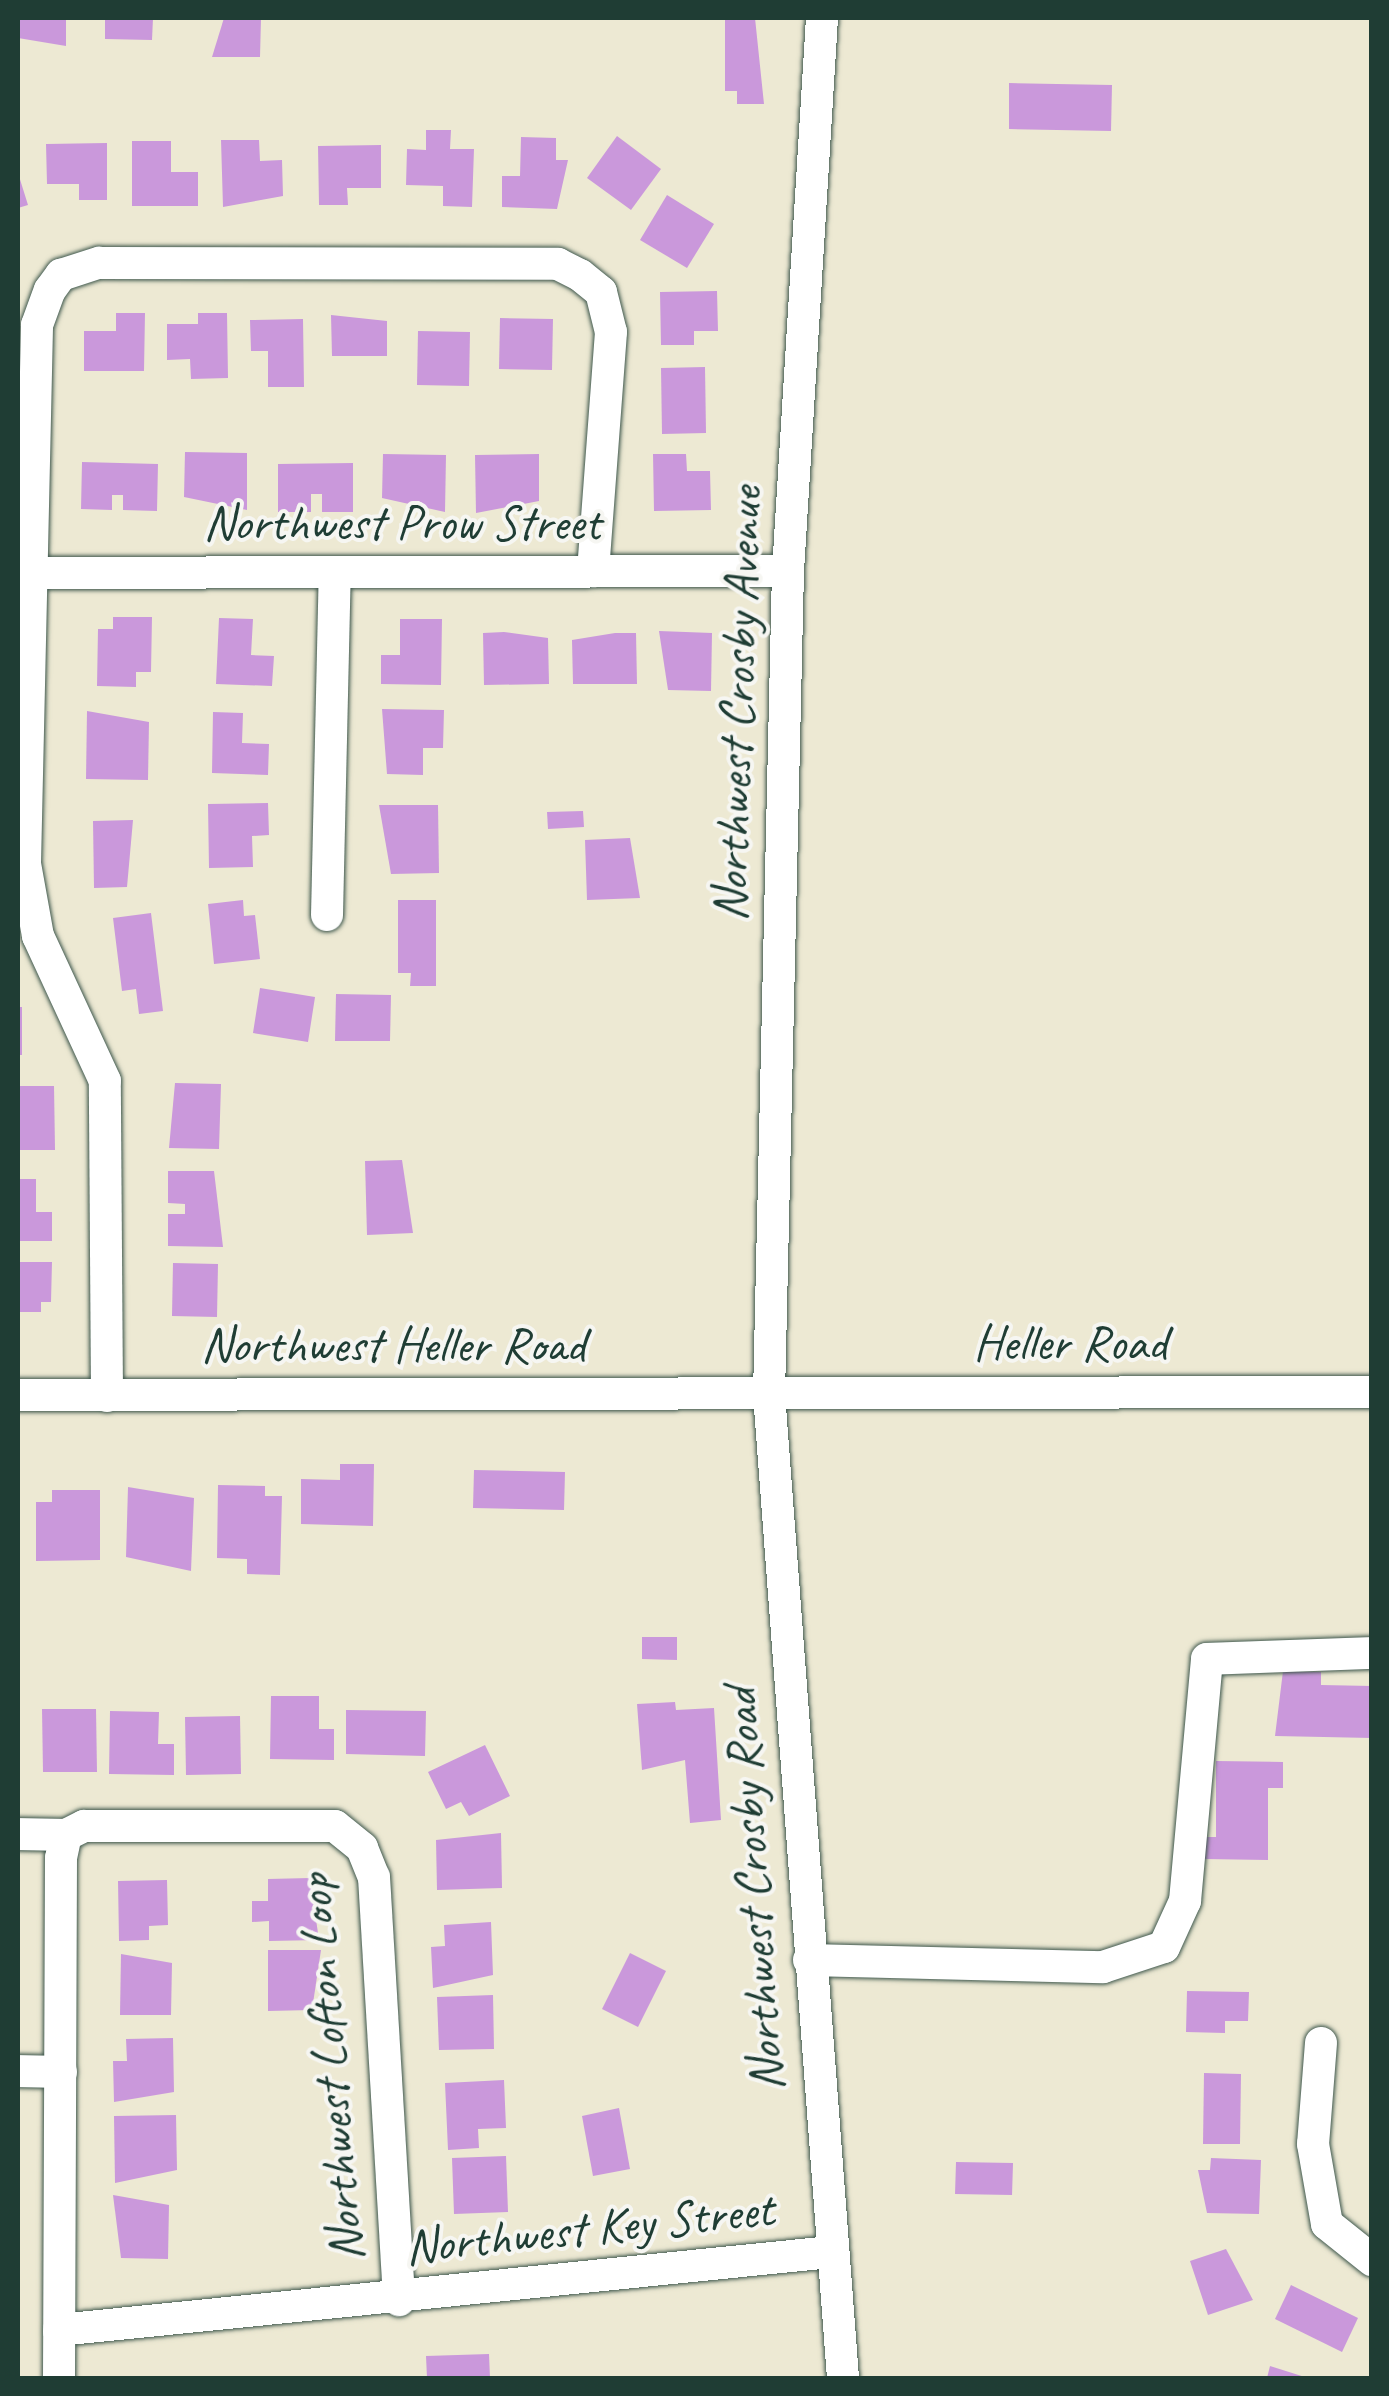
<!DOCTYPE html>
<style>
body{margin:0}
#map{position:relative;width:1389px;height:2396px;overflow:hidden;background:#ede9d3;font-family:Caveat,sans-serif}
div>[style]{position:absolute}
.building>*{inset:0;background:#ca98db}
.roads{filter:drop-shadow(0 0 2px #3e574c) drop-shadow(0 0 2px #3e574c)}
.minor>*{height:32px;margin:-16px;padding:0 16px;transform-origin:16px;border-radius:16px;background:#fff}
span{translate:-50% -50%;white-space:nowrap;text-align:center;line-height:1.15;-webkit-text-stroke:8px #f6f6f2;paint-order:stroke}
.street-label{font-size:50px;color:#1f3d34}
.frame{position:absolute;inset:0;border:20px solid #1f3d34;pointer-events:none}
</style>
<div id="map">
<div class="building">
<i style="clip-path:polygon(18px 18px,66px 18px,66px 46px,18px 38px)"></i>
<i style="clip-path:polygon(105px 18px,153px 18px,152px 40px,105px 39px)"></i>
<i style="clip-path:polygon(224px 18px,261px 18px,260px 57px,212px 57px)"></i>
<i style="clip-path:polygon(725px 18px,755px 18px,764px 104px,737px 104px,737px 91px,725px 91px)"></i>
<i style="clip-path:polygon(1009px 83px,1112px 85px,1111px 131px,1009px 129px)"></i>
<i style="clip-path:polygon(426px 130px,451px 130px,450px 149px,474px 149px,472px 207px,443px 206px,443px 186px,406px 185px,407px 149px,426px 150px)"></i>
<i style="clip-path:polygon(617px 136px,661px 169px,631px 210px,587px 178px)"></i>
<i style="clip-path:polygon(521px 137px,556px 138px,556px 160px,568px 160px,557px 209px,502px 207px,502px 176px,520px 176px)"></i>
<i style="clip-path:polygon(221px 140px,259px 140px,260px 161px,282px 160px,283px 196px,223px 207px)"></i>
<i style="clip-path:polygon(132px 141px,171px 141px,171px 172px,198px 172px,198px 206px,132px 206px)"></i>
<i style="clip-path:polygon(107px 143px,107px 200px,79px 200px,79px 184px,47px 184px,46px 144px)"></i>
<i style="clip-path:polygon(381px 145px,381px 188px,347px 188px,348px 205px,319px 205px,318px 146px)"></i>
<i style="clip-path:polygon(18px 173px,28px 205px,18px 208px)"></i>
<i style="clip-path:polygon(667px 195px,714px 224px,687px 268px,640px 240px)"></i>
<i style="clip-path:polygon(717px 291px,718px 331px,694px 331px,694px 345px,661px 345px,660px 292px)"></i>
<i style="clip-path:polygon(116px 313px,145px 313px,144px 371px,84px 371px,84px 331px,116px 331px)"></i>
<i style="clip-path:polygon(198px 313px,227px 313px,228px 378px,191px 379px,190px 359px,167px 360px,167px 324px,198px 324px)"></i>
<i style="clip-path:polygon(331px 315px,387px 321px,387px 356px,332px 356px)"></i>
<i style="clip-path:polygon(500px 318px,553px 319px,552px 370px,499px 369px)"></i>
<i style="clip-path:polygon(303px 319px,304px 387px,268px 387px,268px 351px,251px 351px,250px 320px)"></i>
<i style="clip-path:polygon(418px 331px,470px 332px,469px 386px,417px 385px)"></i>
<i style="clip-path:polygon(705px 367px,706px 433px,662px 434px,661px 368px)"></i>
<i style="clip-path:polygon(185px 452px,247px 453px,247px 510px,184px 497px)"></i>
<i style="clip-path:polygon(383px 454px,446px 455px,445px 512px,382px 498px)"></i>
<i style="clip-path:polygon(539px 454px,539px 501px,476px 513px,475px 455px)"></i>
<i style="clip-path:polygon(653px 454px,686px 454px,687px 471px,710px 471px,711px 510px,654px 511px)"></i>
<i style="clip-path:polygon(82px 462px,158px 464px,157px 511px,123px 510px,123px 495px,112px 495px,112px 510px,81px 509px)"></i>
<i style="clip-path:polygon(353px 463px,353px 512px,322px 512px,322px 494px,311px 494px,311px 512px,278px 512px,278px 464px)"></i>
<i style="clip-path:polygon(113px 617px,152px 617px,151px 672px,136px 672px,136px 687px,97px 686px,98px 629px,113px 629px)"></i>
<i style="clip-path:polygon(219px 618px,253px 619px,251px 655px,274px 656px,272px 686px,216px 684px)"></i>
<i style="clip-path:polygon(400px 619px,442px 619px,441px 685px,381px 684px,381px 655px,400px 655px)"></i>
<i style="clip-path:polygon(659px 631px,712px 633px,711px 691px,668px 690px)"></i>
<i style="clip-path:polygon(504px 632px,548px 638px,549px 684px,484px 685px,483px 633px)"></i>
<i style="clip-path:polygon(615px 633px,636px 633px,637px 684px,573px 684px,572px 640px)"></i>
<i style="clip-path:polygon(382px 709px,444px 710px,443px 748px,423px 748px,423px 775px,387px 774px)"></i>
<i style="clip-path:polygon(87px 711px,149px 722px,148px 780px,86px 779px)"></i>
<i style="clip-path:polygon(213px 712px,243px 713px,242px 743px,269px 744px,268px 775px,212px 773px)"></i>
<i style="clip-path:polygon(268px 803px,269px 835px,252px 836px,253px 867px,209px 868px,208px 804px)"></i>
<i style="clip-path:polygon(379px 805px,438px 805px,439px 873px,391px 874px)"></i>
<i style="clip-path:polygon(583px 811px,584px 827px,548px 829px,547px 812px)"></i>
<i style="clip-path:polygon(133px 820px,127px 887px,94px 888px,93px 821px)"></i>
<i style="clip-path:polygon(630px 838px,640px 898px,587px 900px,585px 840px)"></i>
<i style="clip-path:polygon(243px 900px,244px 916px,255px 915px,260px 959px,214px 964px,208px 904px)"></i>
<i style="clip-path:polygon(398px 900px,436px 900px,436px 986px,410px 986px,411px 973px,398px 973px)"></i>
<i style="clip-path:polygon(151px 913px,163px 1011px,139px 1014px,136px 989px,122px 991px,113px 918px)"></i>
<i style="clip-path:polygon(260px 988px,315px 997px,308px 1042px,253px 1033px)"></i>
<i style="clip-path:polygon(336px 994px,391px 995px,390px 1041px,335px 1041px)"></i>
<i style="clip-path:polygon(18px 1007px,22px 1007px,22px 1055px,18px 1055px)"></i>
<i style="clip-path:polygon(175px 1083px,221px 1084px,219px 1149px,169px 1148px)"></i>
<i style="clip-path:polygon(18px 1086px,54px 1086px,55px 1150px,18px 1150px)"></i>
<i style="clip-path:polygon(402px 1160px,413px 1233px,367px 1235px,365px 1161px)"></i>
<i style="clip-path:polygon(168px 1171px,214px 1171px,223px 1247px,168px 1246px,168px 1214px,185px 1214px,185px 1204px,168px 1203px)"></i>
<i style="clip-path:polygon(18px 1179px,36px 1179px,36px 1212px,52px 1212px,52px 1241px,18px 1241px)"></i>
<i style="clip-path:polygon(18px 1262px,52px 1262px,51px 1302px,41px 1302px,41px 1312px,18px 1312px)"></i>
<i style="clip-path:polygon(173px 1263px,218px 1264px,217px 1317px,172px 1316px)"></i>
<i style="clip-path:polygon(340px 1464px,374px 1464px,373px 1526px,301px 1524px,301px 1479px,340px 1480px)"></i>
<i style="clip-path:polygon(474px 1470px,565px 1472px,564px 1510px,473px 1508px)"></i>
<i style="clip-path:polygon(218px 1485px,265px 1486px,265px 1496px,282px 1496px,280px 1575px,247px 1574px,247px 1559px,217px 1558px)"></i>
<i style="clip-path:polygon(128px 1487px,194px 1498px,191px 1571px,126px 1557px)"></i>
<i style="clip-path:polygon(52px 1490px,100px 1490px,100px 1560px,36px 1561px,36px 1502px,52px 1502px)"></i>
<i style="clip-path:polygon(642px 1637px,677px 1637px,677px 1660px,642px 1659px)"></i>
<i style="clip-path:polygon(1283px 1671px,1321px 1672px,1321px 1685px,1372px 1686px,1372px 1738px,1275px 1736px)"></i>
<i style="clip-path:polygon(271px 1696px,319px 1696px,319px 1729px,334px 1729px,334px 1760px,270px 1759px)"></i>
<i style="clip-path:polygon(675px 1702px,676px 1710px,714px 1708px,721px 1820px,690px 1823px,685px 1760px,642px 1770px,637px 1704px)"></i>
<i style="clip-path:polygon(42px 1709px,96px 1709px,97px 1772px,43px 1772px)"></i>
<i style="clip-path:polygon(346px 1710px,426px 1711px,425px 1756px,346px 1754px)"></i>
<i style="clip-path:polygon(110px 1711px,159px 1712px,158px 1744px,174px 1744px,174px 1775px,109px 1774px)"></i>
<i style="clip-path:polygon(240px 1716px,241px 1774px,186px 1775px,185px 1717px)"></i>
<i style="clip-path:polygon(485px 1745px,510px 1796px,469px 1816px,461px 1802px,446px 1809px,428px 1772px)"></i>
<i style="clip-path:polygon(1216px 1761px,1283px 1762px,1283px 1788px,1268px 1788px,1268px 1860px,1204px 1859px,1204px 1837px,1216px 1837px)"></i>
<i style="clip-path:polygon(501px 1833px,502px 1888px,437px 1890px,436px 1840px)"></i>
<i style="clip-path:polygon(310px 1878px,319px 1940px,269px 1941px,269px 1921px,252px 1922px,252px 1901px,268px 1901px,268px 1879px)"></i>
<i style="clip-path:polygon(167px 1880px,168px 1925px,149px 1926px,149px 1940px,119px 1941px,118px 1881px)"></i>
<i style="clip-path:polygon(491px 1922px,493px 1975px,433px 1988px,431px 1947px,445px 1946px,444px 1925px)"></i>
<i style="clip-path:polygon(268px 1950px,321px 1950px,312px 2010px,268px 2011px)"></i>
<i style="clip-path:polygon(630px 1953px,666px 1971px,638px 2027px,602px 2009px)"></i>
<i style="clip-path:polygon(121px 1954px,172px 1963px,171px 2015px,120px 2015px)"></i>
<i style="clip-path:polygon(1187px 1991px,1249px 1992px,1248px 2021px,1225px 2021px,1225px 2033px,1186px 2032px)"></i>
<i style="clip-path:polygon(493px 1995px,494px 2049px,439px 2050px,437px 1997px)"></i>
<i style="clip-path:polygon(173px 2038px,174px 2092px,114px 2102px,113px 2061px,127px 2061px,126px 2039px)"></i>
<i style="clip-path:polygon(1204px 2073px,1241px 2074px,1240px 2144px,1203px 2144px)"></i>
<i style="clip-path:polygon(504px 2080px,506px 2128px,478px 2129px,479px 2148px,448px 2150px,445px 2083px)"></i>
<i style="clip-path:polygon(619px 2108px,630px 2169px,593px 2176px,582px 2116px)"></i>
<i style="clip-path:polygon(176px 2115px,177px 2170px,115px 2183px,114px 2116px)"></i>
<i style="clip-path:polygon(506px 2156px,508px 2212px,454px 2214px,452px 2158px)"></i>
<i style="clip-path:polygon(1211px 2158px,1261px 2160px,1259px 2214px,1207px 2213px,1198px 2170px,1210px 2170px)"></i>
<i style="clip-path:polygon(956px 2162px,1013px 2163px,1012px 2195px,955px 2194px)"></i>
<i style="clip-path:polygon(113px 2195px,169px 2205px,168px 2259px,121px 2258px)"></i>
<i style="clip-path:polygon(1226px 2249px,1253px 2300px,1208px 2315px,1190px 2261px)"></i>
<i style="clip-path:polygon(1291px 2285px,1358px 2318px,1342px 2352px,1275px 2319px)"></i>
<i style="clip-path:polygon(489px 2354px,490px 2378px,427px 2378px,426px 2356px)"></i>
<i style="clip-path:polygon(1270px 2366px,1308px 2378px,1267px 2378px)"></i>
</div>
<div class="roads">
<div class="minor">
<i style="left:822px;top:18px;width:554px;rotate:93.52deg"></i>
<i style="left:788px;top:571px;width:823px;rotate:91.32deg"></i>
<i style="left:769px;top:1394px;width:987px;rotate:85.7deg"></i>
<i style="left:18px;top:573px;width:770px;rotate:-0.15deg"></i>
<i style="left:327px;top:915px;width:340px;rotate:-88.7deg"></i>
<i style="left:18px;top:1395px;width:1354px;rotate:-0.13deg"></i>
<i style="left:107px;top:1396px;width:315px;rotate:-90.4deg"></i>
<i style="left:105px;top:1081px;width:160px;rotate:-114.8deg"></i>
<i style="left:38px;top:936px;width:73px;rotate:-100.2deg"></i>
<i style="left:25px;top:864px;width:539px;rotate:-88.72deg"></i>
<i style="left:37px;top:325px;width:37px;rotate:-70deg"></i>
<i style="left:50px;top:290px;width:19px;rotate:-54deg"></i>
<i style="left:61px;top:275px;width:40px;rotate:-18deg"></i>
<i style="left:99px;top:263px;width:459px;rotate:0.1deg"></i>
<i style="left:558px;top:264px;width:25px;rotate:27deg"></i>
<i style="left:580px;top:275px;width:27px;rotate:39deg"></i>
<i style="left:601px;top:292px;width:41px;rotate:76deg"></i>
<i style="left:611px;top:332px;width:240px;rotate:94.3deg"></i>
<i style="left:18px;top:1834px;width:48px;rotate:1.2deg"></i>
<i style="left:809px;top:1960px;width:294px;rotate:1.4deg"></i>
<i style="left:1103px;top:1967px;width:64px;rotate:-18.2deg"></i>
<i style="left:1164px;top:1947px;width:51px;rotate:-65.5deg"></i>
<i style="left:1185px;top:1901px;width:243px;rotate:-84.8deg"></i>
<i style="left:1207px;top:1659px;width:165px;rotate:-2.1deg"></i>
<i style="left:1321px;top:2043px;width:101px;rotate:94.5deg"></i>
<i style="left:1313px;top:2144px;width:81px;rotate:80.1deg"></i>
<i style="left:1327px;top:2224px;width:58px;rotate:38.7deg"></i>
<i style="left:18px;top:2071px;width:43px;rotate:1.3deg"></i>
<i style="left:59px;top:2330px;width:776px;rotate:-5.77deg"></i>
<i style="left:59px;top:2378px;width:520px;rotate:-89.78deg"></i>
<i style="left:61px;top:1858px;width:24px;rotate:-78deg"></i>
<i style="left:66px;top:1835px;width:20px;rotate:-27deg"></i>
<i style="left:84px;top:1826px;width:251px"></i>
<i style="left:335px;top:1826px;width:35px;rotate:39deg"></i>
<i style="left:362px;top:1848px;width:31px;rotate:68deg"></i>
<i style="left:374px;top:1877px;width:424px;rotate:86.6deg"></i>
</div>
</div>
<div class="street-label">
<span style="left:402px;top:523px">Northwest Prow Street</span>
<span style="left:737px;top:704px;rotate:-88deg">Northwest Crosby Avenue</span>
<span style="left:1070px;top:1343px">Heller Road</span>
<span style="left:393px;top:1345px">Northwest Heller Road</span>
<span style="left:753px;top:1890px;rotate:-94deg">Northwest Crosby Road</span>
<span style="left:330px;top:2068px;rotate:-95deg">Northwest Lofton Loop</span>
<span style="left:589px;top:2228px;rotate:-6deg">Northwest Key Street</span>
</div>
<div class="frame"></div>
</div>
